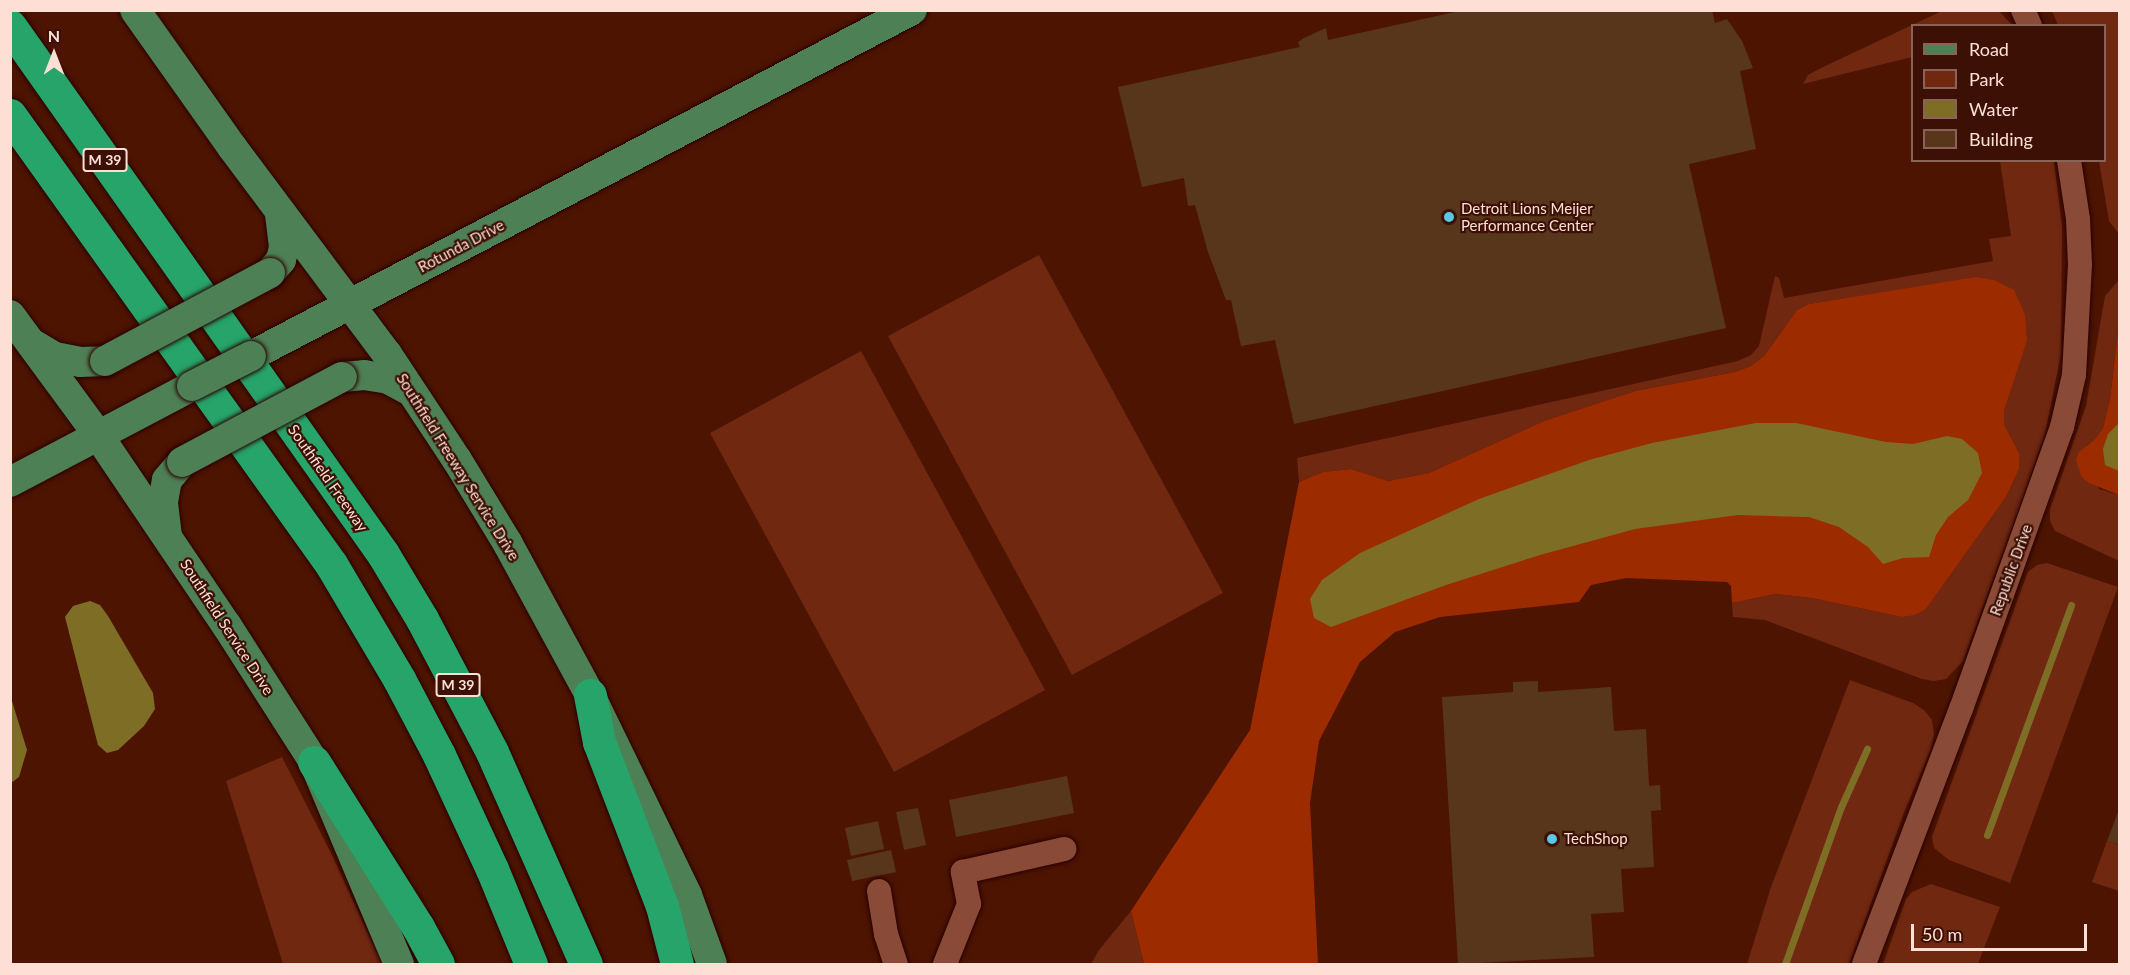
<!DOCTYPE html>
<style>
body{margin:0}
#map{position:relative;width:2130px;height:975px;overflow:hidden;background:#4d1402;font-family:Lato,sans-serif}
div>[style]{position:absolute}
.green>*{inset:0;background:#702811}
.forest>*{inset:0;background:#9d2b00}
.water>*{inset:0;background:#7e6e25}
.stream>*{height:7px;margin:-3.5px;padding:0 3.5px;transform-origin:3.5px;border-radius:3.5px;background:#7e6e25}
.building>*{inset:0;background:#58361c}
.roads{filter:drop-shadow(0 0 2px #2b0200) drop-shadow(0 0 2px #2b0200)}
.minor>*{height:24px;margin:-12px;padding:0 12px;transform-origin:12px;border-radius:12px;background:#894a37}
.major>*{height:30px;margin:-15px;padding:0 15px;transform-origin:15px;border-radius:15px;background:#4e8055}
.highway>*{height:33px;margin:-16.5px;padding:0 16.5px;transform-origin:16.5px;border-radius:16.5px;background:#26a469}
.bridges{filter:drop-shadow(0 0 2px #2b0200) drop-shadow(0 0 2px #2b0200)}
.major-bridge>*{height:30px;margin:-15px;padding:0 15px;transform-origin:15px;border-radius:15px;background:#4e8055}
.dots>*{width:16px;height:16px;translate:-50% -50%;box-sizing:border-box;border:3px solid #3c1004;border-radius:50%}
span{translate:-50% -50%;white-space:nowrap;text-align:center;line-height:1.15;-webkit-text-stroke:4.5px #3c1004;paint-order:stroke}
.shield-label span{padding:2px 4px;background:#3c1004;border:2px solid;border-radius:4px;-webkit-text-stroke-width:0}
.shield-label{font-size:14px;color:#fddfd5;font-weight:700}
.poi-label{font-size:15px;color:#fddfd5}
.left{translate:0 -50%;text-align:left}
.street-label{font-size:15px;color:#fddfd5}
.frame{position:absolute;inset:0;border:12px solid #fddfd5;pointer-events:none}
.legend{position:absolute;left:1911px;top:24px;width:195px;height:138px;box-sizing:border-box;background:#3c1004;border:2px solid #896358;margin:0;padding:8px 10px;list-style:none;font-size:18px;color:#fddfd5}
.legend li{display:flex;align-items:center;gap:12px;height:30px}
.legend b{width:30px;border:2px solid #896358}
.north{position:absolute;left:24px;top:24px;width:60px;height:60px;-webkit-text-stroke:4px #3c1004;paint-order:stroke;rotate:0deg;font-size:16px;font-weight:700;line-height:24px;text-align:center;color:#fddfd5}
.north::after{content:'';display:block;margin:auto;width:21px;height:27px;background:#fddfd5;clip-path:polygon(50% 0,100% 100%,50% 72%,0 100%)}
.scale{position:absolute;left:1911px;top:924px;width:176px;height:27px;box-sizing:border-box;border:3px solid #fddfd5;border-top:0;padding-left:8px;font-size:18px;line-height:21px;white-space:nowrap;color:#fddfd5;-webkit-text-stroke:4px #3c1004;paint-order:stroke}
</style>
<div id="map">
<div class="green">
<i style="clip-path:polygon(1944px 10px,1999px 11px,2012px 25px,1912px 26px,1912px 57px,1803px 84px,1808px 75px,1821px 68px)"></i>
<i style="clip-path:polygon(2052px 11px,2119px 11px,2119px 234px,2109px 221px,2099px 161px,2104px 160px,2104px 26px,2058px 25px)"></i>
<i style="clip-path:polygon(2000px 161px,2054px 161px,2062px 227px,2061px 354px,2045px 434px,2018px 511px,1963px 661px,1946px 679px,1934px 681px,1922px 679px,1765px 620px,1733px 617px,1732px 603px,1775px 594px,1812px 598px,1902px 617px,1926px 609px,2006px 497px,2019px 469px,2019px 453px,2004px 424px,2004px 411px,2027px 341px,1994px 280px,1975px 278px,1809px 304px,1797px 310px,1764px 356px,1751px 366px,1735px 372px,1635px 391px,1544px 421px,1429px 473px,1388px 481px,1351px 469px,1323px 472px,1299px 482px,1297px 458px,1738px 361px,1751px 355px,1759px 346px,1775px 276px,1779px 278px,1784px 298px,1993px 261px,1989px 239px,2011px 236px)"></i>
<i style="clip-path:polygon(1039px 255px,1223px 593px,1072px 675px,888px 336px)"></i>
<i style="clip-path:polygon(2119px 280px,2119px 323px,2110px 399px,2103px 428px,2094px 440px,2086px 446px,2099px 489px,2119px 495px,2119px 561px,2055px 531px,2050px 521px,2050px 509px,2086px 406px,2105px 296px)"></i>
<i style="clip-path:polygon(861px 351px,1045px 690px,894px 772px,710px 433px)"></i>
<i style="clip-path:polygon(2047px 563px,2118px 587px,2010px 883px,1949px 860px,1934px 848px,1932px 837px,2024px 582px,2028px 572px,2037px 565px)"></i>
<i style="clip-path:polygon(1850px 680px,1913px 703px,1924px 710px,1932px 720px,1934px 734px,1931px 749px,1905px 810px,1849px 964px,1747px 964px,1771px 887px)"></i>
<i style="clip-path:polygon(282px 757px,331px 853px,382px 964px,283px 964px,226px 781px)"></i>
<i style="clip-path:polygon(2107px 841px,2119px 845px,2119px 891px,2092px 882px)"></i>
<i style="clip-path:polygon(1931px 884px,2000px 907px,1978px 964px,1883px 964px,1906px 899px,1912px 892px)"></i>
<i style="clip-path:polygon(1131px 911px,1144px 964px,1091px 964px,1099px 950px)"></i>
</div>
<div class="forest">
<i style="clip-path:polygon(1976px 277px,1994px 280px,2014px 290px,2025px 315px,2027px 341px,2004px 411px,2004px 424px,2019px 453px,2019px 469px,2006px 497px,1926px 609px,1914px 615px,1902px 617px,1812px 598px,1775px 594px,1732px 603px,1731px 586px,1727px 582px,1626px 578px,1591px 585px,1579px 602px,1440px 617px,1395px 632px,1360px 662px,1319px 741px,1310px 803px,1318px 964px,1144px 964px,1131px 911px,1250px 730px,1299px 482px,1323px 472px,1351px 469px,1388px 481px,1429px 473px,1544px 421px,1635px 391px,1735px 372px,1751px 366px,1764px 356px,1797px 310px,1809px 304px)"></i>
<i style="clip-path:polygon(2119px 323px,2119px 495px,2089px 483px,2081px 476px,2076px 460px,2079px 452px,2094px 440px,2103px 428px,2110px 399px)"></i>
</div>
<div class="water">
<i style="clip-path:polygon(1756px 423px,1796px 423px,1886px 442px,1913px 444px,1947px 436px,1962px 439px,1978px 453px,1982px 473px,1968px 500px,1948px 517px,1936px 535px,1929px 557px,1903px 558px,1883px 564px,1868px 547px,1839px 527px,1809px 517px,1738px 515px,1635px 529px,1540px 555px,1446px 585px,1331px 627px,1314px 618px,1310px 599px,1322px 580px,1360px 553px,1479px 499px,1589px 460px,1652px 443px)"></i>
<i style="clip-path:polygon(2119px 423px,2119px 471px,2105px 465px,2103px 449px,2108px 434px)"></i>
<i style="clip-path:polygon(90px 601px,100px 605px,108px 616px,153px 693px,155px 709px,144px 726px,118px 750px,107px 753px,98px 745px,65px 617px,73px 606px)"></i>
<i style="clip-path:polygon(11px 698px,27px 750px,19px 777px,11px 783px)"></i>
</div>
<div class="stream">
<i style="left:1987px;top:835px;width:245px;rotate:-69.9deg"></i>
<i style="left:1785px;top:964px;width:167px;rotate:-70.4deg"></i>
<i style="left:1841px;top:807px;width:64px;rotate:-65.9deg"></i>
</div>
<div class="building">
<i style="clip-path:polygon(1464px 10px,1712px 10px,1715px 23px,1727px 19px,1742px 41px,1753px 68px,1740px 71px,1756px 149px,1689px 164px,1726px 328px,1294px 424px,1275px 340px,1241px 346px,1231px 300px,1226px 300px,1208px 252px,1195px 205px,1188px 206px,1184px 178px,1142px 187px,1118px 87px,1300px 47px,1298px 42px,1304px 38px,1326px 28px,1328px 40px)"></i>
<i style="clip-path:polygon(1538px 681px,1538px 692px,1611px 687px,1614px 731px,1646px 729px,1649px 786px,1660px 785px,1661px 810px,1651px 811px,1654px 867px,1621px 869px,1624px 912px,1591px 914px,1594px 957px,1458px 964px,1442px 697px,1513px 692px,1513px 682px)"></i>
<i style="clip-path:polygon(1067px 776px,1074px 813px,956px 837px,949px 800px)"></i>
<i style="clip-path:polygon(2120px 807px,2120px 845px,2107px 841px)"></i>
<i style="clip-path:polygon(918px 808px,926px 845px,904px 850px,896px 812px)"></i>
<i style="clip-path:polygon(878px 821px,884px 849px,851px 856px,845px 828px)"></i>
<i style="clip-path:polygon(891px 850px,896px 872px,852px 881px,847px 860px)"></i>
</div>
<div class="roads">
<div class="minor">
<i style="left:2023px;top:10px;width:17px;rotate:66deg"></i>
<i style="left:879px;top:891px;width:44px;rotate:80.8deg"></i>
<i style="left:886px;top:934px;width:32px;rotate:72deg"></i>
<i style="left:945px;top:964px;width:65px;rotate:-68.2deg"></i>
<i style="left:969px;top:904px;width:33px;rotate:-101deg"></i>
<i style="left:963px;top:872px;width:104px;rotate:-12.8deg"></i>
<i style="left:1864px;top:964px;width:273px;rotate:-69.2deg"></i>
<i style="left:1961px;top:709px;width:300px;rotate:-70.3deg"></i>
<i style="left:2062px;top:427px;width:53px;rotate:-77deg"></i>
<i style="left:2074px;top:375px;width:110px;rotate:-86.9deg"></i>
<i style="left:2080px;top:265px;width:46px;rotate:-92.5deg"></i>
<i style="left:2078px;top:219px;width:60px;rotate:-98.7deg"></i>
</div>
<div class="major">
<i style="left:135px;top:10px;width:168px;rotate:54.7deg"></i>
<i style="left:232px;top:147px;width:259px;rotate:53.2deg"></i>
<i style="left:387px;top:354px;width:127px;rotate:56.6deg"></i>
<i style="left:457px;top:460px;width:98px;rotate:58.7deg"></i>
<i style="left:508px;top:544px;width:172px;rotate:61.5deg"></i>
<i style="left:590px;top:695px;width:222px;rotate:64.1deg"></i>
<i style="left:687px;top:895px;width:73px;rotate:70.1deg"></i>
<i style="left:270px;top:273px;width:17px;rotate:-50deg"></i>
<i style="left:281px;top:260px;width:13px;rotate:-77deg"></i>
<i style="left:284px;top:247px;width:35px;rotate:-97deg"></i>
<i style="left:10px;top:315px;width:149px;rotate:53.7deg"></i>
<i style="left:98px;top:435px;width:230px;rotate:56deg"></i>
<i style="left:227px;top:626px;width:161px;rotate:57.4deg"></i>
<i style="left:314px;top:762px;width:219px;rotate:67.2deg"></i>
<i style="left:33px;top:344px;width:26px;rotate:31deg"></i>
<i style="left:55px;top:357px;width:25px;rotate:11deg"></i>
<i style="left:80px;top:362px;width:25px;rotate:-2deg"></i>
<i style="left:251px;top:356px;width:746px;rotate:-27.63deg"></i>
<i style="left:342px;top:377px;width:22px;rotate:-5deg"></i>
<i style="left:364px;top:375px;width:24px;rotate:9deg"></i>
<i style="left:388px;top:379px;width:26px;rotate:28deg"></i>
<i style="left:10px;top:482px;width:206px;rotate:-27.8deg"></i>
<i style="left:167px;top:536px;width:34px;rotate:-97deg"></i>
<i style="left:163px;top:502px;width:22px;rotate:-80deg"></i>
<i style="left:167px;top:480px;width:23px;rotate:-50deg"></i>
</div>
<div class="highway">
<i style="left:10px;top:26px;width:646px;rotate:54.76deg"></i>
<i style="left:383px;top:554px;width:76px;rotate:59deg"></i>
<i style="left:422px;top:619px;width:150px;rotate:62.2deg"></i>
<i style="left:492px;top:752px;width:232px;rotate:66.1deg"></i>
<i style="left:10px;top:115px;width:552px;rotate:54.44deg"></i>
<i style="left:331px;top:564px;width:134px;rotate:59.4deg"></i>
<i style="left:399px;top:679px;width:86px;rotate:62.2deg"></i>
<i style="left:439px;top:755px;width:126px;rotate:65.1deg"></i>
<i style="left:492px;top:869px;width:103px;rotate:67.7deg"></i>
<i style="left:590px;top:695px;width:48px;rotate:79.2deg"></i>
<i style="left:599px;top:742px;width:176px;rotate:69deg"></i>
<i style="left:662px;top:906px;width:60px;rotate:75.5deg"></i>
<i style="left:314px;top:762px;width:195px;rotate:57.8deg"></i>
<i style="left:418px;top:927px;width:42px;rotate:61.6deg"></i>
</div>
</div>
<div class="bridges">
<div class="major-bridge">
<i style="left:105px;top:361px;width:187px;rotate:-28.1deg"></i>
<i style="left:192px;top:386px;width:66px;rotate:-27deg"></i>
<i style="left:182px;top:462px;width:181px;rotate:-28deg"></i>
</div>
</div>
<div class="dots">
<i style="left:1449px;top:217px;background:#59c8e5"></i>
<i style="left:1552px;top:839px;background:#59c8e5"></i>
</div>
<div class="shield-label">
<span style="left:105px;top:160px">M 39</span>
<span style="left:458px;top:685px">M 39</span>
</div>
<div class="poi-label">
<span class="left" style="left:1461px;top:217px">Detroit Lions Meijer<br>Performance Center</span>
<span class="left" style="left:1564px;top:839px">TechShop</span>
</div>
<div class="street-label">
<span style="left:461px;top:246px;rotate:-28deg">Rotunda Drive</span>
<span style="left:458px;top:467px;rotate:58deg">Southfield Freeway Service Drive</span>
<span style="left:328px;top:478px;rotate:55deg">Southfield Freeway</span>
<span style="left:2011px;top:570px;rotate:-70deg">Republic Drive</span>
<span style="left:227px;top:627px;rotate:57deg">Southfield Service Drive</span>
</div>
<div class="frame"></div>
<ul class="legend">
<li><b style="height:8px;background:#4e8055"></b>Road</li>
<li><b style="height:16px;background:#702811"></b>Park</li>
<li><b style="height:16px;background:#7e6e25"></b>Water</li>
<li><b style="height:16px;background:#58361c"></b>Building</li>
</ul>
<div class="north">N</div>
<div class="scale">50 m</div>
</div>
